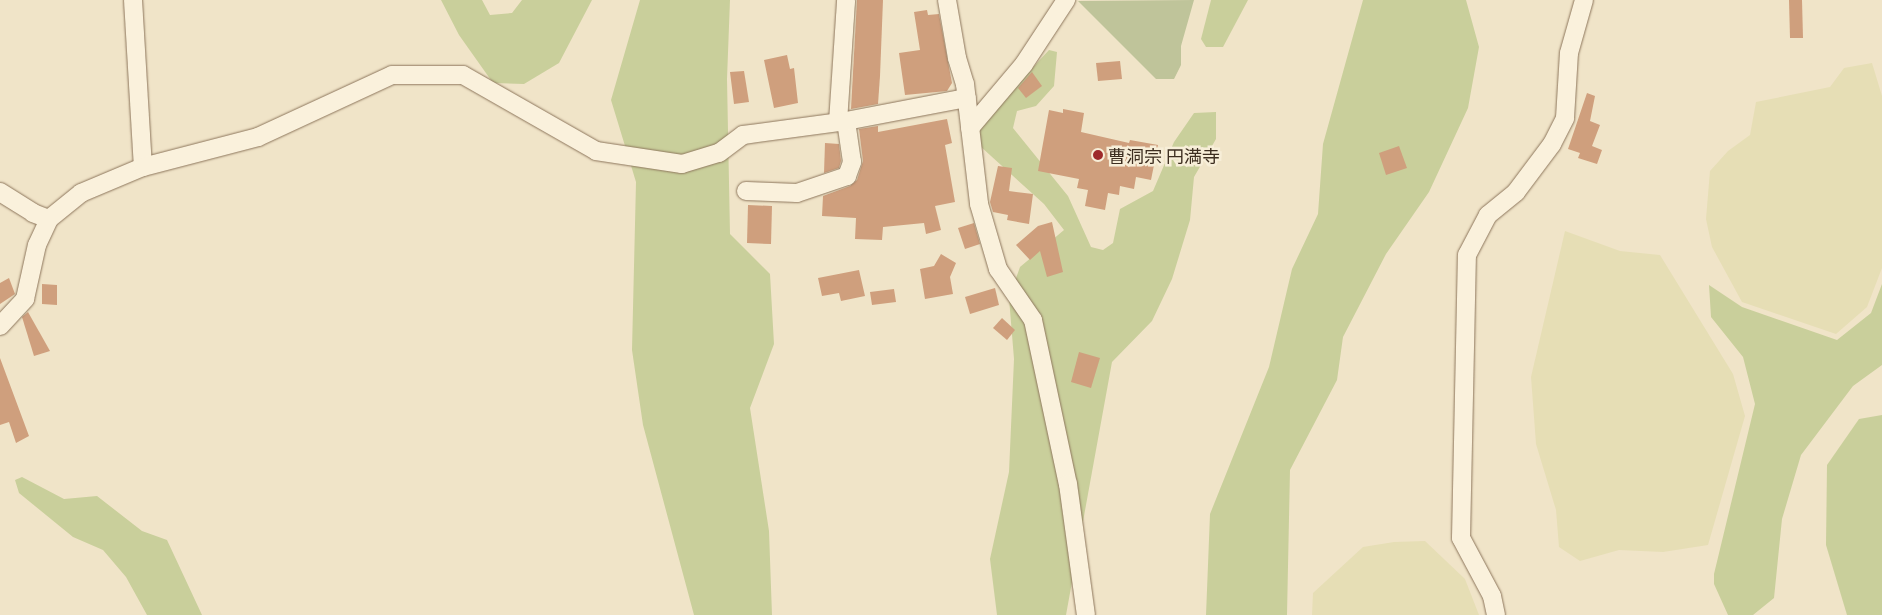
<!DOCTYPE html>
<meta charset="utf-8">
<style>
body{margin:0}
#map{position:relative;width:1882px;height:615px;overflow:hidden;background:#f0e4c8;font-family:Georgia,"Noto Sans JP",serif}
div>[style]{position:absolute}
.farmland>*{inset:0;background:#e6deb5}
.green>*{inset:0;background:#c9cf9b}
.cemetery>*{inset:0;background:#bfc49a}
.building>*{inset:0;background:#cf9f7d}
.roads{filter:drop-shadow(0 0 1px #8d765c) drop-shadow(0 0 1px #8d765c)}
.minor>*{height:18px;margin:-9px;padding:0 9px;transform-origin:9px;border-radius:9px;background:#faf1dc}
.dots>*{width:14px;height:14px;translate:-50% -50%;box-sizing:border-box;border:2px solid #f7eed8;border-radius:50%}
span{translate:-50% -50%;white-space:nowrap;text-align:center;line-height:1.15;-webkit-text-stroke:5px #f7eed8;paint-order:stroke}
.poi-label{font-size:18px;color:#3d2e20}
.left{translate:0 -50%;text-align:left}
</style>
<div id="map">
<div class="farmland">
<i style="clip-path:polygon(1872px 63px,1882px 96px,1882px 268px,1867px 307px,1836px 334px,1742px 302px,1712px 247px,1706px 219px,1710px 171px,1728px 151px,1750px 135px,1756px 102px,1830px 87px,1844px 68px)"></i>
<i style="clip-path:polygon(1565px 231px,1620px 251px,1660px 255px,1733px 374px,1745px 416px,1708px 545px,1663px 552px,1619px 550px,1580px 561px,1559px 547px,1556px 510px,1536px 444px,1531px 377px)"></i>
<i style="clip-path:polygon(1425px 541px,1465px 579px,1479px 615px,1312px 615px,1313px 593px,1363px 547px,1394px 542px)"></i>
</div>
<div class="green">
<i style="clip-path:polygon(441px 0,482px 0,490px 15px,512px 13px,522px 0,592px 0,559px 63px,524px 84px,493px 83px,459px 35px)"></i>
<i style="clip-path:polygon(640px 0,730px 0,727px 79px,730px 234px,770px 274px,774px 344px,750px 408px,769px 531px,772px 615px,694px 615px,643px 425px,632px 350px,636px 182px,611px 100px)"></i>
<i style="clip-path:polygon(1211px 0,1248px 0,1223px 47px,1206px 47px,1201px 39px)"></i>
<i style="clip-path:polygon(1363px 0,1466px 0,1479px 47px,1468px 108px,1429px 192px,1386px 254px,1343px 337px,1337px 380px,1290px 470px,1287px 615px,1206px 615px,1210px 514px,1269px 367px,1292px 269px,1318px 214px,1323px 144px)"></i>
<i style="clip-path:polygon(1049px 50px,1057px 52px,1054px 86px,1036px 106px,1017px 111px,1013px 128px,1068px 196px,1091px 247px,1103px 250px,1113px 243px,1120px 209px,1153px 191px,1174px 142px,1194px 113px,1216px 112px,1216px 139px,1194px 177px,1190px 220px,1172px 279px,1152px 321px,1112px 362px,1066px 615px,997px 615px,990px 559px,1009px 472px,1014px 359px,1009px 298px,1020px 267px,1064px 230px,1044px 204px,980px 146px,977px 128px)"></i>
<i style="clip-path:polygon(1882px 284px,1882px 365px,1853px 386px,1801px 455px,1782px 519px,1774px 598px,1753px 615px,1728px 615px,1714px 584px,1714px 574px,1755px 404px,1743px 357px,1711px 317px,1709px 285px,1742px 307px,1837px 340px,1871px 313px)"></i>
<i style="clip-path:polygon(1882px 415px,1882px 615px,1847px 615px,1826px 545px,1827px 465px,1859px 419px)"></i>
<i style="clip-path:polygon(22px 477px,64px 499px,97px 496px,142px 531px,167px 540px,202px 615px,147px 615px,126px 577px,103px 550px,73px 537px,19px 493px,15px 480px)"></i>
</div>
<div class="cemetery">
<i style="clip-path:polygon(1194px 0,1181px 46px,1181px 65px,1174px 79px,1156px 79px,1078px 1px)"></i>
</div>
<div class="building">
<i style="clip-path:polygon(857px 0,883px 0,880px 76px,878px 104px,851px 109px)"></i>
<i style="clip-path:polygon(1789px 0,1802px 0,1803px 38px,1790px 38px)"></i>
<i style="clip-path:polygon(927px 10px,928px 15px,939px 14px,952px 83px,947px 91px,905px 95px,899px 53px,920px 50px,914px 12px)"></i>
<i style="clip-path:polygon(787px 55px,790px 69px,794px 68px,798px 103px,774px 108px,764px 60px)"></i>
<i style="clip-path:polygon(1120px 61px,1122px 79px,1098px 81px,1096px 63px)"></i>
<i style="clip-path:polygon(744px 71px,749px 102px,734px 104px,730px 72px)"></i>
<i style="clip-path:polygon(1032px 72px,1042px 86px,1026px 98px,1018px 88px)"></i>
<i style="clip-path:polygon(1587px 93px,1595px 96px,1590px 121px,1600px 125px,1592px 146px,1602px 150px,1597px 164px,1578px 158px,1580px 153px,1568px 149px)"></i>
<i style="clip-path:polygon(1063px 109px,1084px 113px,1081px 132px,1129px 143px,1130px 140px,1158px 145px,1151px 180px,1136px 177px,1134px 189px,1120px 186px,1119px 195px,1108px 193px,1105px 210px,1085px 206px,1088px 190px,1077px 188px,1079px 179px,1038px 171px,1049px 110px,1063px 113px)"></i>
<i style="clip-path:polygon(947px 119px,952px 143px,945px 145px,955px 202px,935px 206px,941px 230px,926px 234px,924px 223px,883px 227px,882px 240px,855px 239px,856px 218px,822px 216px,823px 196px,850px 186px,857px 180px,863px 161px,859px 129px,878px 126px,878px 132px)"></i>
<i style="clip-path:polygon(825px 143px,839px 144px,841px 161px,839px 168px,824px 173px)"></i>
<i style="clip-path:polygon(1399px 146px,1407px 168px,1386px 175px,1379px 153px)"></i>
<i style="clip-path:polygon(998px 166px,1012px 168px,1009px 191px,1033px 194px,1029px 224px,1007px 220px,1008px 215px,993px 212px,990px 202px)"></i>
<i style="clip-path:polygon(748px 205px,772px 206px,771px 244px,747px 243px)"></i>
<i style="clip-path:polygon(1052px 222px,1063px 272px,1047px 277px,1040px 251px,1030px 260px,1016px 245px,1038px 226px)"></i>
<i style="clip-path:polygon(974px 223px,980px 244px,965px 249px,958px 228px)"></i>
<i style="clip-path:polygon(941px 254px,956px 263px,950px 277px,953px 294px,925px 299px,920px 269px,934px 266px)"></i>
<i style="clip-path:polygon(859px 270px,865px 296px,841px 301px,839px 293px,822px 296px,818px 278px)"></i>
<i style="clip-path:polygon(9px 278px,15px 294px,0 304px,0 283px)"></i>
<i style="clip-path:polygon(42px 284px,57px 285px,57px 305px,42px 304px)"></i>
<i style="clip-path:polygon(995px 288px,999px 305px,970px 314px,965px 297px)"></i>
<i style="clip-path:polygon(894px 289px,896px 302px,872px 305px,870px 292px)"></i>
<i style="clip-path:polygon(28px 312px,50px 351px,34px 356px,22px 317px)"></i>
<i style="clip-path:polygon(1002px 318px,1015px 330px,1007px 340px,993px 328px)"></i>
<i style="clip-path:polygon(1079px 352px,1100px 358px,1091px 388px,1071px 382px)"></i>
<i style="clip-path:polygon(0 358px,29px 436px,16px 443px,9px 422px,0 425px)"></i>
</div>
<div class="roads">
<div class="minor">
<i style="left:133px;top:0;width:167px;rotate:86.6deg"></i>
<i style="left:947px;top:0;width:59px;rotate:80.2deg"></i>
<i style="left:957px;top:58px;width:27px;rotate:73deg"></i>
<i style="left:965px;top:84px;width:121px;rotate:83.3deg"></i>
<i style="left:979px;top:204px;width:68px;rotate:73.7deg"></i>
<i style="left:998px;top:269px;width:62px;rotate:55.5deg"></i>
<i style="left:1033px;top:320px;width:168px;rotate:78deg"></i>
<i style="left:1068px;top:484px;width:132px;rotate:82.2deg"></i>
<i style="left:838px;top:122px;width:122px;rotate:-86.2deg"></i>
<i style="left:970px;top:128px;width:84px;rotate:-49.8deg"></i>
<i style="left:1024px;top:64px;width:77px;rotate:-56.7deg"></i>
<i style="left:746px;top:191px;width:51px;rotate:2.2deg"></i>
<i style="left:797px;top:193px;width:53px;rotate:-18.8deg"></i>
<i style="left:847px;top:176px;width:15px;rotate:-70deg"></i>
<i style="left:852px;top:162px;width:41px;rotate:-98.3deg"></i>
<i style="left:0;top:192px;width:39px;rotate:32deg"></i>
<i style="left:33px;top:213px;width:17px;rotate:21deg"></i>
<i style="left:0;top:326px;width:37px;rotate:-47deg"></i>
<i style="left:25px;top:299px;width:55px;rotate:-77.5deg"></i>
<i style="left:37px;top:245px;width:29px;rotate:-65deg"></i>
<i style="left:49px;top:219px;width:41px;rotate:-39.1deg"></i>
<i style="left:81px;top:193px;width:67px;rotate:-22.8deg"></i>
<i style="left:143px;top:167px;width:119px;rotate:-14.6deg"></i>
<i style="left:258px;top:137px;width:148px;rotate:-24.8deg"></i>
<i style="left:392px;top:75px;width:71px"></i>
<i style="left:463px;top:75px;width:153px;rotate:29.7deg"></i>
<i style="left:596px;top:151px;width:87px;rotate:8.6deg"></i>
<i style="left:682px;top:164px;width:39px;rotate:-17deg"></i>
<i style="left:719px;top:153px;width:30px;rotate:-37deg"></i>
<i style="left:743px;top:135px;width:104px;rotate:-7.7deg"></i>
<i style="left:846px;top:121px;width:123px;rotate:-10.8deg"></i>
<i style="left:1496px;top:615px;width:19px;rotate:-102deg"></i>
<i style="left:1492px;top:596px;width:66px;rotate:-118.1deg"></i>
<i style="left:1461px;top:538px;width:283px;rotate:-88.8deg"></i>
<i style="left:1467px;top:255px;width:45px;rotate:-62.3deg"></i>
<i style="left:1488px;top:215px;width:36px;rotate:-39deg"></i>
<i style="left:1516px;top:192px;width:60px;rotate:-53.1deg"></i>
<i style="left:1552px;top:144px;width:29px;rotate:-63deg"></i>
<i style="left:1565px;top:118px;width:65px;rotate:-86.5deg"></i>
<i style="left:1569px;top:53px;width:55px;rotate:-74.2deg"></i>
</div>
</div>
<div class="dots">
<i style="left:1098px;top:155px;background:#9e2a2b"></i>
</div>
<div class="poi-label">
<span class="left" style="left:1108px;top:155px">曹洞宗 円満寺</span>
</div>
</div>
